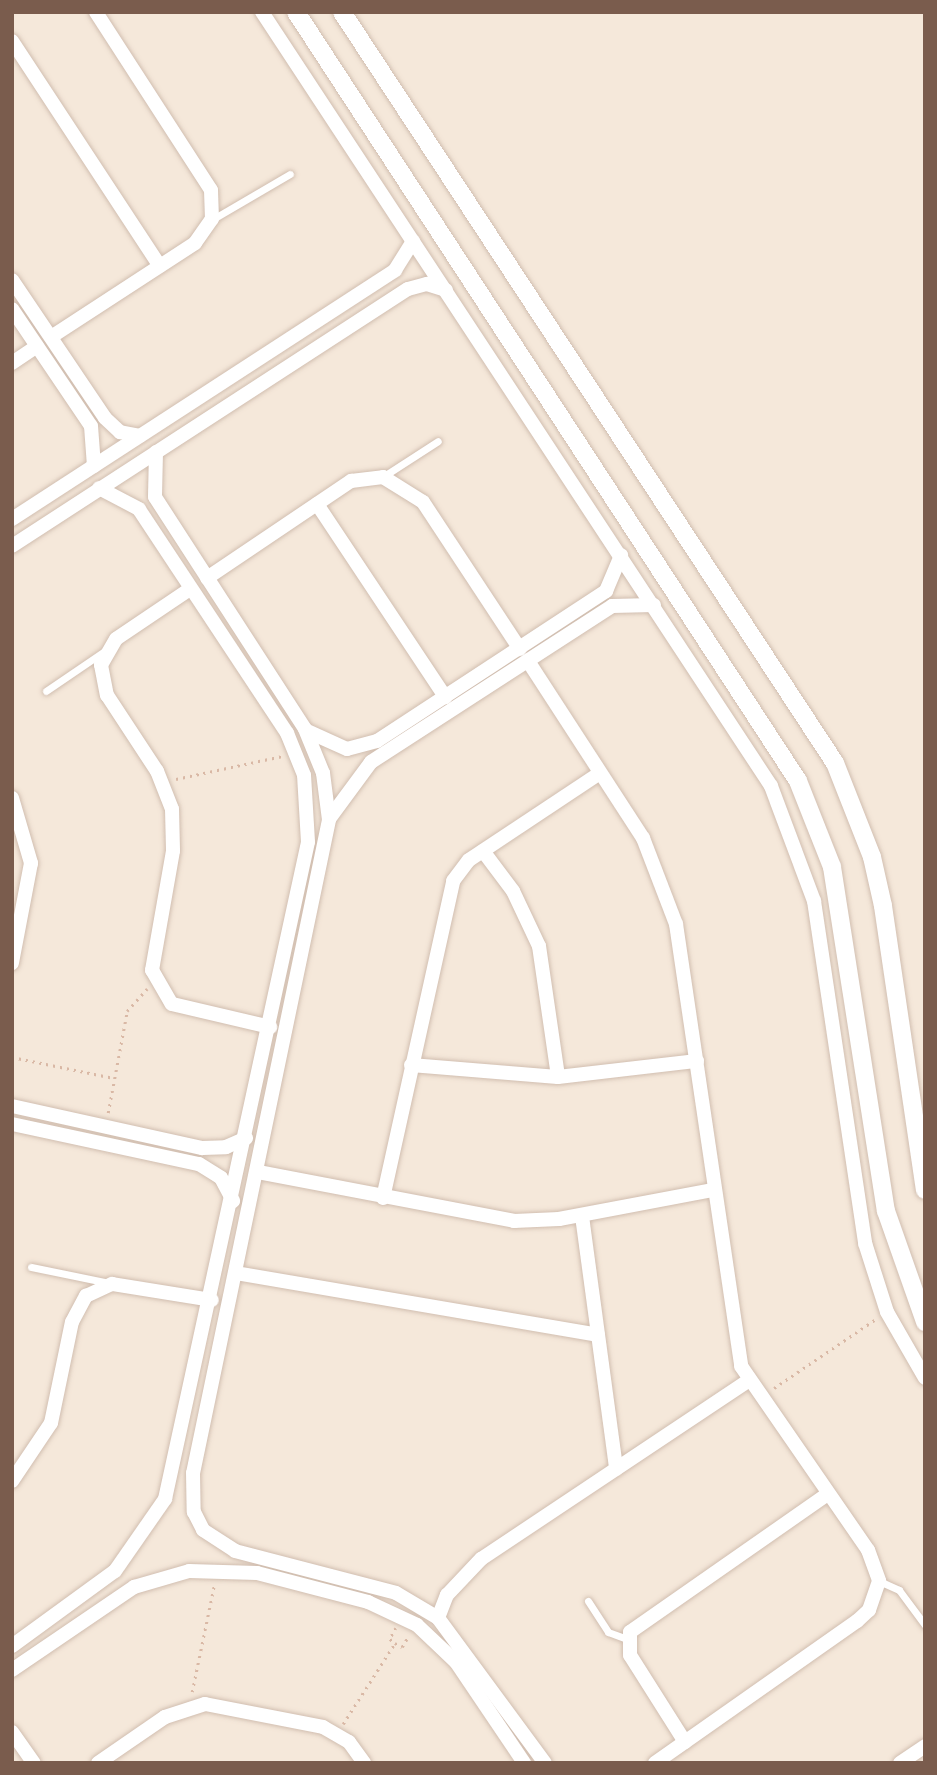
<!DOCTYPE html>
<style>
body{margin:0}
#map{position:relative;width:937px;height:1775px;overflow:hidden;background:#fdf6ec;font-family:"IBM Plex Sans",sans-serif}
div>[style]{position:absolute}
.residential>*{inset:0;background:#f5e8da}
.path>*{height:2.5px;margin-top:-1.25px;transform-origin:0;background:repeating-linear-gradient(90deg,#d9b8a5 0 2px,transparent 0 7px)}
.roads{filter:drop-shadow(0 0 2px #d1beb0) drop-shadow(0 0 2px #d1beb0)}
.service>*{height:7px;margin:-3.5px;padding:0 3.5px;transform-origin:3.5px;border-radius:3.5px;background:#fff}
.minor>*{height:14px;margin:-7px;padding:0 7px;transform-origin:7px;border-radius:7px;background:#fff}
.tertiary>*{height:18px;margin:-9px;padding:0 9px;transform-origin:9px;border-radius:9px;background:#fff}
span{translate:-50% -50%;white-space:nowrap;text-align:center;line-height:1.15;-webkit-text-stroke:6px #fffaf3;paint-order:stroke}
.frame{position:absolute;inset:0;border:14px solid #7a5c4d;pointer-events:none}
</style>
<div id="map">
<div class="residential">
<i style="clip-path:polygon(12px 12px,925px 12px,925px 1763px,12px 1763px)"></i>
</div>
<div class="path">
<i style="left:176px;top:779px;width:108px;rotate:-12.2deg"></i>
<i style="left:12px;top:1057px;width:104px;rotate:11.6deg"></i>
<i style="left:108px;top:1113px;width:104px;rotate:-79.4deg"></i>
<i style="left:127px;top:1011px;width:30px;rotate:-48deg"></i>
<i style="left:774px;top:1388px;width:123px;rotate:-34.1deg"></i>
<i style="left:396px;top:1628px;width:13px;rotate:119deg"></i>
<i style="left:390px;top:1639px;width:6px;rotate:39deg"></i>
<i style="left:395px;top:1643px;width:8px;rotate:30deg"></i>
<i style="left:402px;top:1647px;width:12px;rotate:-59deg"></i>
<i style="left:192px;top:1692px;width:108px;rotate:-78.3deg"></i>
<i style="left:343px;top:1724px;width:96px;rotate:-57.3deg"></i>
</div>
<div class="roads">
<div class="service">
<i style="left:213px;top:219px;width:89px;rotate:-30.3deg"></i>
<i style="left:384px;top:476px;width:64px;rotate:-32.9deg"></i>
<i style="left:46px;top:691px;width:73px;rotate:-34.3deg"></i>
<i style="left:31px;top:1267px;width:80px;rotate:11.6deg"></i>
<i style="left:879px;top:1581px;width:22px;rotate:24deg"></i>
<i style="left:899px;top:1590px;width:44px;rotate:53.4deg"></i>
<i style="left:588px;top:1601px;width:37px;rotate:57deg"></i>
<i style="left:608px;top:1632px;width:20px;rotate:20deg"></i>
</div>
<div class="minor">
<i style="left:262px;top:12px;width:926px;rotate:56.67deg"></i>
<i style="left:771px;top:786px;width:123px;rotate:69.5deg"></i>
<i style="left:814px;top:901px;width:346px;rotate:81.5deg"></i>
<i style="left:865px;top:1243px;width:72px;rotate:72.3deg"></i>
<i style="left:887px;top:1312px;width:76px;rotate:60.1deg"></i>
<i style="left:12px;top:41px;width:269px;rotate:56.7deg"></i>
<i style="left:12px;top:280px;width:166px;rotate:56deg"></i>
<i style="left:105px;top:418px;width:21px;rotate:43deg"></i>
<i style="left:120px;top:432px;width:20px;rotate:11deg"></i>
<i style="left:12px;top:309px;width:141px;rotate:56deg"></i>
<i style="left:91px;top:426px;width:40px;rotate:85.7deg"></i>
<i style="left:51px;top:337px;width:172px;rotate:-33.1deg"></i>
<i style="left:195px;top:243px;width:29px;rotate:-55deg"></i>
<i style="left:212px;top:219px;width:29px;rotate:-92deg"></i>
<i style="left:211px;top:190px;width:212px;rotate:-122.9deg"></i>
<i style="left:12px;top:363px;width:30px;rotate:-34deg"></i>
<i style="left:156px;top:452px;width:45px;rotate:91.3deg"></i>
<i style="left:155px;top:497px;width:276px;rotate:57.1deg"></i>
<i style="left:305px;top:729px;width:48px;rotate:67.8deg"></i>
<i style="left:323px;top:773px;width:47px;rotate:82.7deg"></i>
<i style="left:329px;top:820px;width:667px;rotate:101.76deg"></i>
<i style="left:193px;top:1473px;width:39px;rotate:89deg"></i>
<i style="left:194px;top:1512px;width:20px;rotate:63deg"></i>
<i style="left:203px;top:1530px;width:38px;rotate:33deg"></i>
<i style="left:235px;top:1551px;width:166px;rotate:14.6deg"></i>
<i style="left:396px;top:1593px;width:49px;rotate:30.8deg"></i>
<i style="left:438px;top:1618px;width:180px;rotate:53.6deg"></i>
<i style="left:317px;top:504px;width:232px;rotate:56.4deg"></i>
<i style="left:12px;top:519px;width:457px;rotate:-33deg"></i>
<i style="left:395px;top:270px;width:34px;rotate:-58deg"></i>
<i style="left:12px;top:546px;width:472px;rotate:-33deg"></i>
<i style="left:408px;top:289px;width:20px;rotate:-15deg"></i>
<i style="left:427px;top:284px;width:20px;rotate:18deg"></i>
<i style="left:207px;top:578px;width:174px;rotate:-34deg"></i>
<i style="left:351px;top:481px;width:32px;rotate:-7deg"></i>
<i style="left:383px;top:477px;width:47px;rotate:32deg"></i>
<i style="left:423px;top:502px;width:176px;rotate:56.6deg"></i>
<i style="left:190px;top:589px;width:89px;rotate:146deg"></i>
<i style="left:116px;top:639px;width:30px;rotate:120deg"></i>
<i style="left:101px;top:665px;width:31px;rotate:79deg"></i>
<i style="left:107px;top:695px;width:91px;rotate:56.7deg"></i>
<i style="left:157px;top:771px;width:41px;rotate:68.5deg"></i>
<i style="left:172px;top:809px;width:42px;rotate:88.6deg"></i>
<i style="left:173px;top:851px;width:121px;rotate:100deg"></i>
<i style="left:152px;top:970px;width:39px;rotate:60deg"></i>
<i style="left:172px;top:1004px;width:101px;rotate:13.2deg"></i>
<i style="left:528px;top:661px;width:211px;rotate:57deg"></i>
<i style="left:643px;top:838px;width:92px;rotate:69deg"></i>
<i style="left:676px;top:924px;width:447px;rotate:81.6deg"></i>
<i style="left:741px;top:1366px;width:224px;rotate:55.4deg"></i>
<i style="left:868px;top:1550px;width:33px;rotate:70deg"></i>
<i style="left:879px;top:1581px;width:31px;rotate:109deg"></i>
<i style="left:869px;top:1610px;width:16px;rotate:137deg"></i>
<i style="left:857px;top:1621px;width:247px;rotate:144.9deg"></i>
<i style="left:307px;top:731px;width:44px;rotate:24.2deg"></i>
<i style="left:347px;top:749px;width:31px;rotate:-15deg"></i>
<i style="left:377px;top:741px;width:274px;rotate:-33.2deg"></i>
<i style="left:606px;top:591px;width:39px;rotate:-67deg"></i>
<i style="left:12px;top:798px;width:68px;rotate:73.7deg"></i>
<i style="left:31px;top:863px;width:102px;rotate:100.8deg"></i>
<i style="left:329px;top:819px;width:71px;rotate:-53.6deg"></i>
<i style="left:371px;top:762px;width:287px;rotate:-32.9deg"></i>
<i style="left:612px;top:606px;width:42px;rotate:-1.4deg"></i>
<i style="left:483px;top:851px;width:50px;rotate:53.1deg"></i>
<i style="left:513px;top:891px;width:61px;rotate:64.7deg"></i>
<i style="left:539px;top:946px;width:132px;rotate:81.7deg"></i>
<i style="left:411px;top:1065px;width:147px;rotate:4.7deg"></i>
<i style="left:558px;top:1077px;width:140px;rotate:-6.6deg"></i>
<i style="left:12px;top:1106px;width:195px;rotate:12.5deg"></i>
<i style="left:202px;top:1148px;width:24px;rotate:-2deg"></i>
<i style="left:226px;top:1147px;width:22px;rotate:-24deg"></i>
<i style="left:12px;top:1124px;width:191px;rotate:12.1deg"></i>
<i style="left:199px;top:1164px;width:26px;rotate:32deg"></i>
<i style="left:221px;top:1178px;width:26px;rotate:62deg"></i>
<i style="left:258px;top:1172px;width:261px;rotate:10.8deg"></i>
<i style="left:514px;top:1221px;width:45px;rotate:-2.5deg"></i>
<i style="left:559px;top:1219px;width:157px;rotate:-10.7deg"></i>
<i style="left:383px;top:1198px;width:325px;rotate:-77.5deg"></i>
<i style="left:453px;top:881px;width:26px;rotate:-53deg"></i>
<i style="left:469px;top:860px;width:157px;rotate:-33.6deg"></i>
<i style="left:582px;top:1216px;width:255px;rotate:82.3deg"></i>
<i style="left:236px;top:1273px;width:367px;rotate:9.7deg"></i>
<i style="left:12px;top:1481px;width:70px;rotate:-56.1deg"></i>
<i style="left:51px;top:1423px;width:103px;rotate:-78.3deg"></i>
<i style="left:72px;top:1322px;width:30px;rotate:-62deg"></i>
<i style="left:86px;top:1296px;width:29px;rotate:-25deg"></i>
<i style="left:112px;top:1284px;width:101px;rotate:9.1deg"></i>
<i style="left:438px;top:1618px;width:25px;rotate:-69deg"></i>
<i style="left:447px;top:1595px;width:50px;rotate:-46.6deg"></i>
<i style="left:481px;top:1559px;width:321px;rotate:-33.7deg"></i>
<i style="left:12px;top:1646px;width:127px;rotate:-36.1deg"></i>
<i style="left:115px;top:1571px;width:88px;rotate:-55.2deg"></i>
<i style="left:165px;top:1499px;width:672px;rotate:-77.72deg"></i>
<i style="left:308px;top:842px;width:67px;rotate:-93.4deg"></i>
<i style="left:304px;top:775px;width:45px;rotate:-112deg"></i>
<i style="left:287px;top:733px;width:268px;rotate:-123.5deg"></i>
<i style="left:139px;top:509px;width:45px;rotate:-152.3deg"></i>
<i style="left:12px;top:1670px;width:148px;rotate:-34.2deg"></i>
<i style="left:134px;top:1587px;width:57px;rotate:-16.2deg"></i>
<i style="left:189px;top:1571px;width:68px;rotate:1.7deg"></i>
<i style="left:257px;top:1573px;width:115px;rotate:14.6deg"></i>
<i style="left:368px;top:1602px;width:54px;rotate:25.1deg"></i>
<i style="left:417px;top:1625px;width:54px;rotate:43.5deg"></i>
<i style="left:456px;top:1662px;width:122px;rotate:56deg"></i>
<i style="left:12px;top:1732px;width:38px;rotate:55deg"></i>
<i style="left:685px;top:1742px;width:103px;rotate:-122.3deg"></i>
<i style="left:630px;top:1655px;width:23px;rotate:-90deg"></i>
<i style="left:630px;top:1632px;width:241px;rotate:-34.9deg"></i>
<i style="left:98px;top:1763px;width:81px;rotate:-34.5deg"></i>
<i style="left:165px;top:1717px;width:42px;rotate:-18deg"></i>
<i style="left:205px;top:1704px;width:120px;rotate:11deg"></i>
<i style="left:323px;top:1727px;width:30px;rotate:30deg"></i>
<i style="left:349px;top:1742px;width:26px;rotate:54deg"></i>
<i style="left:900px;top:1763px;width:30px;rotate:-34deg"></i>
</div>
<div class="tertiary">
<i style="left:296px;top:12px;width:918px;rotate:56.86deg"></i>
<i style="left:798px;top:781px;width:92px;rotate:68.4deg"></i>
<i style="left:832px;top:867px;width:348px;rotate:81.1deg"></i>
<i style="left:886px;top:1211px;width:118px;rotate:70.6deg"></i>
<i style="left:342px;top:12px;width:898px;rotate:56.72deg"></i>
<i style="left:835px;top:763px;width:101px;rotate:68.5deg"></i>
<i style="left:872px;top:857px;width:50px;rotate:77.3deg"></i>
<i style="left:883px;top:906px;width:287px;rotate:81.6deg"></i>
</div>
</div>
<div class="frame"></div>
</div>
